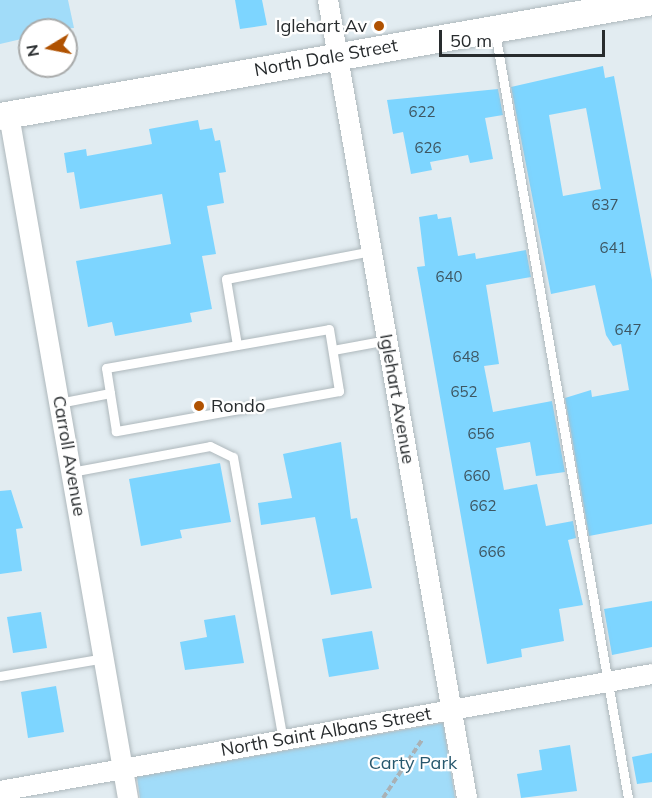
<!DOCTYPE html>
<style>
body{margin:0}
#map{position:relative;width:652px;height:798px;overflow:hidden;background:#e2ecf1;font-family:Mulish,sans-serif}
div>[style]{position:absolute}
.green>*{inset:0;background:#a1dcf9}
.building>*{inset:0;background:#7dd5ff}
.path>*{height:4px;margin-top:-2px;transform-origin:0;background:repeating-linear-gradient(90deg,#a9b1b5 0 6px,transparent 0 9px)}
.roads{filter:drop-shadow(0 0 2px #aeb8bc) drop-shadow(0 0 2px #aeb8bc)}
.lane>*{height:9px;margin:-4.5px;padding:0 4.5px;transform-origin:4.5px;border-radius:4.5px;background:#fff}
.street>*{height:20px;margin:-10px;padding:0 10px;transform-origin:10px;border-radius:10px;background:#fff}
.secondary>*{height:27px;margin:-13.5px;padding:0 13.5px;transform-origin:13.5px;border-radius:13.5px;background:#fff}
.dots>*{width:16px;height:16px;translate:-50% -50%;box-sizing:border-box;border:3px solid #fff;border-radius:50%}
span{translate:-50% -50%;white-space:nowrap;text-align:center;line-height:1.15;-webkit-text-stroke:4.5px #fff;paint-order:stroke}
.number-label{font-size:15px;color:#3d5662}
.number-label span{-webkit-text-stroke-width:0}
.poi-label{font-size:18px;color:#282c2e}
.right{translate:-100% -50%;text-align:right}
.left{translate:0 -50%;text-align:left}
.street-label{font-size:18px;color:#282c2e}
.park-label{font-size:18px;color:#27586e}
.north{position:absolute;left:18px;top:18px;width:60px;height:60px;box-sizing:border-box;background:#fff;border:2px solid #a9abab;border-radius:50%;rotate:260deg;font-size:16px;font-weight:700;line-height:24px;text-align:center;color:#282c2e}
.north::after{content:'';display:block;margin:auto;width:21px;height:27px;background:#b05201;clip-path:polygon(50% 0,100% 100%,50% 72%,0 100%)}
.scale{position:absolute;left:439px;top:30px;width:166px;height:27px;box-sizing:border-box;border:3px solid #282c2e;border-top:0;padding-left:8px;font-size:18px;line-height:21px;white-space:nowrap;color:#282c2e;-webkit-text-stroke:4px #fff;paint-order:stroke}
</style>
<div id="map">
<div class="green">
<i style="clip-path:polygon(0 0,68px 0,74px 28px,30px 30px,30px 37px,0 44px)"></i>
<i style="clip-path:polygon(443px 723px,455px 798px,140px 798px,137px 777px)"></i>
</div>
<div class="building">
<i style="clip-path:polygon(235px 0,262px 0,267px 25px,240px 29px)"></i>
<i style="clip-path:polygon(evenodd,603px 66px,605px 78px,614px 76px,652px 280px,652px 524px,589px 536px,565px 398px,591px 390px,592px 397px,629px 390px,621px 344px,613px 346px,606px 335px,595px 285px,551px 294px,511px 87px,603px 66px,586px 108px,601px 189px,563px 196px,549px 115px,586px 108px)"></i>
<i style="clip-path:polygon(498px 89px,503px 115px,485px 118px,493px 159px,470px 163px,468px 155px,430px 162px,432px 170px,411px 174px,403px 132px,393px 134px,387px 100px)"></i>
<i style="clip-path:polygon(198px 120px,200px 130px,212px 128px,215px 141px,220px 140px,226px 172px,219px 173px,224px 203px,207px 206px,216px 254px,202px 256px,212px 309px,190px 313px,192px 322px,115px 336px,112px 322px,88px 327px,76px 261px,171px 244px,162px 194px,80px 209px,74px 172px,67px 173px,64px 153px,86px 149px,87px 156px,152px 144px,149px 129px)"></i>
<i style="clip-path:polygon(437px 214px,438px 219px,451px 217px,458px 256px,475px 253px,476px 259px,526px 250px,531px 277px,486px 285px,499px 364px,484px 366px,493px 412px,552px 401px,565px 472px,536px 476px,530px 442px,496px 448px,504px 490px,537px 484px,546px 526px,573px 521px,576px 538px,568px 540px,583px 605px,559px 609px,564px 641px,521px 649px,522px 657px,487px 664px,417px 267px,425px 266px,419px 217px)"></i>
<i style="clip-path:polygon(341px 442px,351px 519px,357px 518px,372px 588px,331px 595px,315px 517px,261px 525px,258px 503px,292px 498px,283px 454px)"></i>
<i style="clip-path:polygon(220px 463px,231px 522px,180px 530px,182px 538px,141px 546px,129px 479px)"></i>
<i style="clip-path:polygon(11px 490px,23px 528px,16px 529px,22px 571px,0 574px,0 491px)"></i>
<i style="clip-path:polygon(652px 601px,652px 647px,612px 655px,604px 609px)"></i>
<i style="clip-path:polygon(41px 612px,47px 648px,13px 653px,7px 617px)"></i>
<i style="clip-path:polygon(235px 615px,244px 663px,185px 670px,180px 642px,207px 637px,204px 620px)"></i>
<i style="clip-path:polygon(372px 631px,379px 669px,329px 677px,322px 639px)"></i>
<i style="clip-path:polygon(56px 686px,64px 732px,28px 738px,21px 692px)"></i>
<i style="clip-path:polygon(570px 745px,577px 791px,521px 798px,517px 774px,542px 770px,539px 750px)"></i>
<i style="clip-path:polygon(652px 753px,652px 782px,637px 784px,632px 757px)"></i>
</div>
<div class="path">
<i style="left:383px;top:798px;width:70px;rotate:-56.1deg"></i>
</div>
<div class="roads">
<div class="lane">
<i style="left:495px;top:32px;width:777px;rotate:80.15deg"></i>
<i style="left:237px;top:345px;width:67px;rotate:-99.5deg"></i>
<i style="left:226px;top:279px;width:149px;rotate:-10.9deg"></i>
<i style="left:333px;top:350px;width:55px;rotate:-10.5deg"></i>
<i style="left:59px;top:403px;width:52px;rotate:-11.1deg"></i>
<i style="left:110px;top:393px;width:25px;rotate:-99deg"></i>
<i style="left:106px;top:368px;width:226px;rotate:-9.9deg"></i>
<i style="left:329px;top:329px;width:63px;rotate:80.8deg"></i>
<i style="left:339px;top:391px;width:227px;rotate:169.8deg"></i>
<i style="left:116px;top:431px;width:38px;rotate:-99deg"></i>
<i style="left:71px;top:472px;width:141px;rotate:-10.6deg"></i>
<i style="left:210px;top:446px;width:25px;rotate:26deg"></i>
<i style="left:233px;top:457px;width:287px;rotate:80deg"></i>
<i style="left:0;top:676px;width:106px;rotate:-9.8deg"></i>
</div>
<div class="street">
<i style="left:328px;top:0;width:810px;rotate:80.12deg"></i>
<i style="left:9px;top:115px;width:693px;rotate:80.12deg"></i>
<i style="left:0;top:791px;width:662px;rotate:-10.17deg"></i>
</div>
<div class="secondary">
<i style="left:0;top:116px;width:662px;rotate:-10deg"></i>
</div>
</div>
<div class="dots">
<i style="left:379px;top:26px;background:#b05201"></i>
<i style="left:199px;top:406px;background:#b05201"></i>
</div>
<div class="number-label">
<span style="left:422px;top:112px">622</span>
<span style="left:428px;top:148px">626</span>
<span style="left:605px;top:205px">637</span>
<span style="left:613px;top:248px">641</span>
<span style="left:449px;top:277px">640</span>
<span style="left:628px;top:330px">647</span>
<span style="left:466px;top:357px">648</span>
<span style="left:464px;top:392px">652</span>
<span style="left:481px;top:434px">656</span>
<span style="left:477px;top:476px">660</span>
<span style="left:483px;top:506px">662</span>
<span style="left:492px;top:552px">666</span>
</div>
<div class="poi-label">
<span class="right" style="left:367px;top:26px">Iglehart Av</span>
<span class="left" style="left:211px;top:406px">Rondo</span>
</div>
<div class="street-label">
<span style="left:326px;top:58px;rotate:-10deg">North Dale Street</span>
<span style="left:397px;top:399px;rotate:80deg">Iglehart Avenue</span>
<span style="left:69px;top:456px;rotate:80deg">Carroll Avenue</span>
<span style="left:326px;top:732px;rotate:-10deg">North Saint Albans Street</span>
</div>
<div class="park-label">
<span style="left:413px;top:763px">Carty Park</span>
</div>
<div class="north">N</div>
<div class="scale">50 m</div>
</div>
